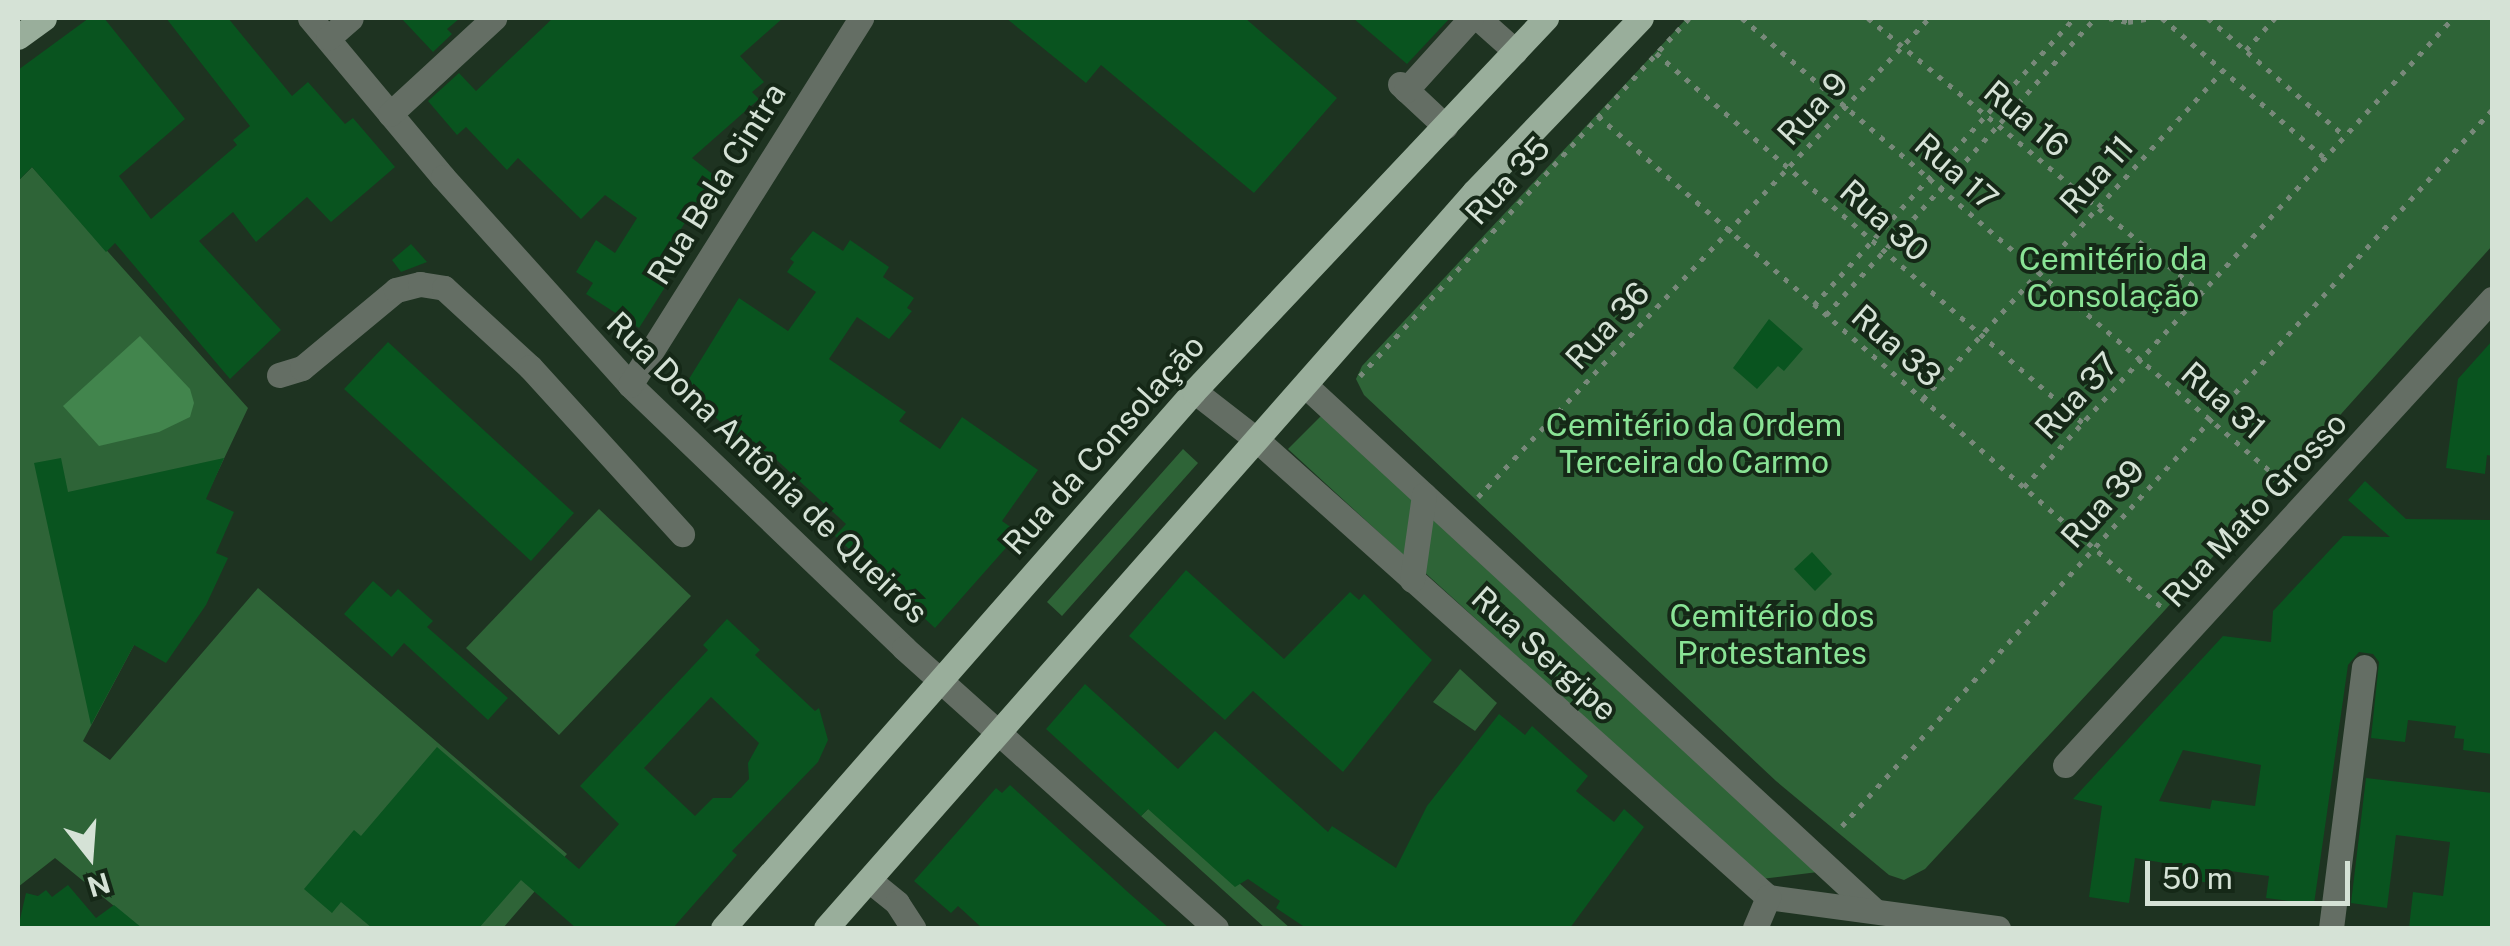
<!DOCTYPE html>
<meta charset="utf-8">
<style>
body{margin:0}
#map{position:relative;width:2510px;height:946px;overflow:hidden;background:#1e3321;font-family:"Public Sans",sans-serif}
div>[style]{position:absolute}
.green>*{inset:0;background:#2e6437}
.water>*{inset:0;background:#42854d}
.building>*{inset:0;background:#09541f}
.path>*{height:5px;margin-top:-2.5px;transform-origin:0;background:repeating-linear-gradient(90deg,#78897a 0 5px,transparent 0 13px)}
.minor>*{height:25px;margin:-12.5px;padding:0 12.5px;transform-origin:12.5px;border-radius:12.5px;background:#646e64}
.major>*{height:25px;margin:-12.5px;padding:0 12.5px;transform-origin:12.5px;border-radius:12.5px;background:#99ae9b}
span{translate:-50% -50%;white-space:nowrap;text-align:center;line-height:1.15;-webkit-text-stroke:8px #152817;paint-order:stroke}
.street-label{font-size:32px;color:#d5e2d6}
.park-label{font-size:32px;color:#89e395}
.frame{position:absolute;inset:0;border:20px solid #d5e2d6;pointer-events:none}
.north{position:absolute;left:40px;top:806px;width:100px;height:100px;-webkit-text-stroke:8px #152817;paint-order:stroke;rotate:163deg;font-size:28px;font-weight:700;line-height:40px;text-align:center;color:#d5e2d6}
.north::after{content:'';display:block;margin:auto;width:35px;height:45px;background:#d5e2d6;clip-path:polygon(50% 0,100% 100%,50% 72%,0 100%)}
.scale{position:absolute;left:2145px;top:861px;width:205px;height:45px;box-sizing:border-box;border:5px solid #d5e2d6;border-top:0;padding-left:12px;font-size:30px;line-height:35px;white-space:nowrap;color:#d5e2d6;-webkit-text-stroke:8px #152817;paint-order:stroke}
</style>
<div id="map">
<div class="green">
<i style="clip-path:polygon(1687px 18px,2492px 18px,2492px 246px,2165px 610px,1925px 869px,1904px 880px,1889px 875px,1776px 781px,1364px 395px,1356px 379px,1362px 366px)"></i>
<i style="clip-path:polygon(32px 167px,248px 408px,151px 613px,83px 741px,110px 760px,258px 588px,567px 854px,503px 928px,141px 928px,55px 858px,18px 887px,18px 181px)"></i>
<i style="clip-path:polygon(1325px 412px,1417px 499px,1411px 562px,1288px 449px)"></i>
<i style="clip-path:polygon(1183px 449px,1198px 463px,1062px 616px,1047px 602px)"></i>
<i style="clip-path:polygon(1429px 507px,1818px 872px,1761px 879px,1421px 569px)"></i>
<i style="clip-path:polygon(599px 509px,691px 596px,559px 735px,466px 648px)"></i>
<i style="clip-path:polygon(1460px 669px,1497px 703px,1475px 731px,1433px 702px)"></i>
<i style="clip-path:polygon(1152px 805px,1239px 883px,1290px 928px,1265px 928px,1141px 816px)"></i>
</div>
<div class="water">
<i style="clip-path:polygon(140px 336px,190px 389px,194px 403px,190px 417px,159px 432px,99px 446px,63px 406px)"></i>
</div>
<div class="building">
<i style="clip-path:polygon(89px 18px,104px 18px,185px 119px,119px 176px,151px 219px,237px 145px,233px 140px,250px 126px,166px 18px,228px 18px,292px 96px,308px 82px,345px 124px,353px 118px,395px 167px,331px 222px,307px 197px,256px 242px,233px 212px,199px 241px,281px 330px,230px 379px,115px 243px,106px 252px,32px 167px,18px 181px,18px 70px)"></i>
<i style="clip-path:polygon(401px 18px,460px 18px,447px 29px,452px 34px,433px 52px)"></i>
<i style="clip-path:polygon(553px 18px,783px 18px,740px 56px,764px 82px,752px 92px,759px 99px,692px 158px,715px 176px,652px 274px,667px 284px,639px 328px,586px 294px,593px 283px,576px 272px,596px 240px,615px 253px,637px 218px,605px 195px,581px 219px,518px 158px,507px 170px,466px 127px,457px 135px,428px 101px,459px 73px,476px 91px)"></i>
<i style="clip-path:polygon(1006px 18px,1245px 18px,1337px 98px,1254px 193px,1101px 65px,1086px 83px)"></i>
<i style="clip-path:polygon(1353px 18px,1450px 18px,1407px 64px)"></i>
<i style="clip-path:polygon(813px 231px,843px 251px,850px 240px,889px 267px,883px 277px,914px 298px,907px 308px,912px 311px,889px 339px,857px 317px,829px 359px,906px 412px,899px 421px,940px 449px,962px 417px,1038px 470px,1002px 521px,1019px 533px,935px 628px,835px 536px,846px 524px,767px 451px,759px 459px,684px 387px,739px 298px,788px 331px,816px 292px,787px 272px,794px 262px,790px 259px)"></i>
<i style="clip-path:polygon(411px 244px,427px 262px,401px 272px,392px 260px)"></i>
<i style="clip-path:polygon(1769px 319px,1803px 349px,1784px 371px,1778px 366px,1757px 389px,1733px 368px)"></i>
<i style="clip-path:polygon(2492px 341px,2492px 456px,2487px 455px,2485px 474px,2446px 468px,2458px 379px)"></i>
<i style="clip-path:polygon(388px 342px,574px 513px,531px 561px,344px 389px)"></i>
<i style="clip-path:polygon(61px 458px,68px 492px,224px 458px,206px 499px,234px 512px,216px 553px,228px 558px,206px 605px,166px 663px,134px 645px,91px 725px,34px 463px)"></i>
<i style="clip-path:polygon(evenodd,2365px 481px,2406px 519px,2492px 520px,2492px 754px,2463px 750px,2464px 739px,2454px 738px,2456px 726px,2408px 720px,2405px 742px,2371px 738px,2379px 662px,2373px 654px,2359px 652px,2348px 665px,2314px 904px,2266px 898px,2269px 876px,2214px 869px,2209px 883px,2181px 878px,2176px 865px,2135px 858px,2129px 903px,2089px 897px,2102px 806px,2073px 799px,2223px 636px,2271px 642px,2273px 611px,2343px 536px,2390px 537px,2348px 500px,2365px 481px,2183px 750px,2261px 765px,2255px 806px,2212px 800px,2210px 809px,2159px 801px,2183px 750px)"></i>
<i style="clip-path:polygon(1812px 552px,1832px 574px,1815px 591px,1794px 569px)"></i>
<i style="clip-path:polygon(1186px 570px,1284px 659px,1350px 592px,1359px 600px,1364px 594px,1432px 660px,1343px 772px,1253px 691px,1225px 720px,1129px 636px)"></i>
<i style="clip-path:polygon(373px 581px,391px 597px,398px 589px,433px 621px,427px 627px,508px 698px,488px 720px,404px 643px,392px 657px,344px 614px)"></i>
<i style="clip-path:polygon(evenodd,727px 619px,760px 650px,755px 655px,815px 711px,819px 708px,828px 740px,818px 762px,732px 851px,737px 855px,673px 928px,576px 928px,521px 880px,479px 928px,372px 928px,341px 902px,332px 913px,304px 889px,354px 830px,361px 836px,437px 747px,579px 869px,619px 824px,580px 786px,708px 650px,703px 645px,727px 619px,711px 697px,759px 743px,748px 763px,749px 779px,731px 798px,713px 798px,695px 816px,644px 768px,711px 697px)"></i>
<i style="clip-path:polygon(1085px 684px,1178px 769px,1215px 731px,1328px 832px,1332px 826px,1396px 868px,1427px 806px,1499px 714px,1525px 735px,1532px 726px,1588px 776px,1576px 791px,1614px 822px,1624px 809px,1644px 827px,1570px 928px,1306px 928px,1276px 908px,1280px 901px,1248px 879px,1235px 887px,1148px 809px,1141px 816px,1046px 729px)"></i>
<i style="clip-path:polygon(2366px 778px,2492px 793px,2492px 928px,2409px 928px,2413px 892px,2443px 896px,2450px 842px,2396px 835px,2387px 908px,2351px 903px)"></i>
<i style="clip-path:polygon(1010px 785px,1130px 894px,1169px 928px,982px 928px,958px 906px,951px 913px,914px 881px,996px 788px,1002px 793px)"></i>
<i style="clip-path:polygon(68px 885px,96px 918px,114px 905px,142px 928px,18px 928px,26px 893px,38px 896px,46px 890px,52px 897px)"></i>
</div>
<div class="path">
<i style="left:1742px;top:18px;width:704px;rotate:40.62deg"></i>
<i style="left:1868px;top:18px;width:433px;rotate:39.5deg"></i>
<i style="left:2109px;top:18px;width:19px;rotate:12deg"></i>
<i style="left:2128px;top:22px;width:22px;rotate:-10deg"></i>
<i style="left:2162px;top:18px;width:216px;rotate:40.7deg"></i>
<i style="left:2208px;top:18px;width:182px;rotate:40.8deg"></i>
<i style="left:2246px;top:50px;width:43px;rotate:-47.8deg"></i>
<i style="left:1656px;top:53px;width:565px;rotate:40.91deg"></i>
<i style="left:1598px;top:116px;width:752px;rotate:41.06deg"></i>
<i style="left:1814px;top:305px;width:387px;rotate:-47.8deg"></i>
<i style="left:1826px;top:315px;width:401px;rotate:-47.8deg"></i>
<i style="left:1360px;top:376px;width:486px;rotate:-47.4deg"></i>
<i style="left:1923px;top:399px;width:445px;rotate:-47.6deg"></i>
<i style="left:2024px;top:487px;width:636px;rotate:-47.55deg"></i>
<i style="left:1478px;top:497px;width:658px;rotate:-46.72deg"></i>
<i style="left:1842px;top:826px;width:967px;rotate:-47.77deg"></i>
</div>
<div class="minor">
<i style="left:310px;top:18px;width:207px;rotate:50.1deg"></i>
<i style="left:443px;top:177px;width:280px;rotate:48deg"></i>
<i style="left:630px;top:385px;width:380px;rotate:43.8deg"></i>
<i style="left:904px;top:648px;width:419px;rotate:41.9deg"></i>
<i style="left:1478px;top:18px;width:50px;rotate:41.7deg"></i>
<i style="left:328px;top:38px;width:30px;rotate:-41deg"></i>
<i style="left:1400px;top:84px;width:62px;rotate:43deg"></i>
<i style="left:1406px;top:90px;width:97px;rotate:-47.9deg"></i>
<i style="left:390px;top:114px;width:142px;rotate:-42.7deg"></i>
<i style="left:279px;top:375px;width:24px;rotate:-17deg"></i>
<i style="left:302px;top:368px;width:122px;rotate:-39.7deg"></i>
<i style="left:396px;top:290px;width:25px;rotate:-14deg"></i>
<i style="left:420px;top:284px;width:24px;rotate:9deg"></i>
<i style="left:444px;top:288px;width:117px;rotate:42.6deg"></i>
<i style="left:530px;top:367px;width:226px;rotate:47.7deg"></i>
<i style="left:630px;top:385px;width:434px;rotate:-57.8deg"></i>
<i style="left:1306px;top:386px;width:774px;rotate:42.7deg"></i>
<i style="left:1194px;top:391px;width:80px;rotate:37.9deg"></i>
<i style="left:1257px;top:440px;width:686px;rotate:41.81deg"></i>
<i style="left:1768px;top:897px;width:232px;rotate:7.7deg"></i>
<i style="left:1412px;top:580px;width:86px;rotate:-82deg"></i>
<i style="left:2065px;top:765px;width:632px;rotate:-47.5deg"></i>
<i style="left:869px;top:880px;width:36px;rotate:39deg"></i>
<i style="left:897px;top:903px;width:30px;rotate:57deg"></i>
<i style="left:1755px;top:928px;width:34px;rotate:-67deg"></i>
<i style="left:2331px;top:928px;width:263px;rotate:-82.8deg"></i>
</div>
<div class="major">
<i style="left:18px;top:37px;width:32px;rotate:-36deg"></i>
<i style="left:723px;top:928px;width:714px;rotate:-48.75deg"></i>
<i style="left:1194px;top:391px;width:513px;rotate:-46.66deg"></i>
<i style="left:826px;top:928px;width:981px;rotate:-48.64deg"></i>
<i style="left:1474px;top:192px;width:241px;rotate:-46.2deg"></i>
</div>
<div class="street-label">
<span style="left:1813px;top:109px;rotate:-47deg">Rua 9</span>
<span style="left:2026px;top:119px;rotate:40deg">Rua 16</span>
<span style="left:1956px;top:172px;rotate:41deg">Rua 17</span>
<span style="left:2097px;top:175px;rotate:-48deg">Rua 11</span>
<span style="left:1508px;top:181px;rotate:-47deg">Rua 35</span>
<span style="left:717px;top:184px;rotate:-58deg">Rua Bela Cintra</span>
<span style="left:1884px;top:221px;rotate:41deg">Rua 30</span>
<span style="left:1608px;top:326px;rotate:-47deg">Rua 36</span>
<span style="left:1896px;top:346px;rotate:41deg">Rua 33</span>
<span style="left:2077px;top:396px;rotate:-47deg">Rua 37</span>
<span style="left:2223px;top:401px;rotate:41deg">Rua 31</span>
<span style="left:1104px;top:445px;rotate:-48deg">Rua da Consolação</span>
<span style="left:767px;top:468px;rotate:44deg">Rua Dona Antônia de Queirós</span>
<span style="left:2103px;top:504px;rotate:-48deg">Rua 39</span>
<span style="left:2255px;top:510px;rotate:-47deg">Rua Mato Grosso</span>
<span style="left:1544px;top:654px;rotate:42deg">Rua Sergipe</span>
</div>
<div class="park-label">
<span style="left:2113px;top:278px">Cemitério da<br>Consolação</span>
<span style="left:1694px;top:444px">Cemitério da Ordem<br>Terceira do Carmo</span>
<span style="left:1772px;top:635px">Cemitério dos<br>Protestantes</span>
</div>
<div class="frame"></div>
<div class="north">N</div>
<div class="scale">50 m</div>
</div>
